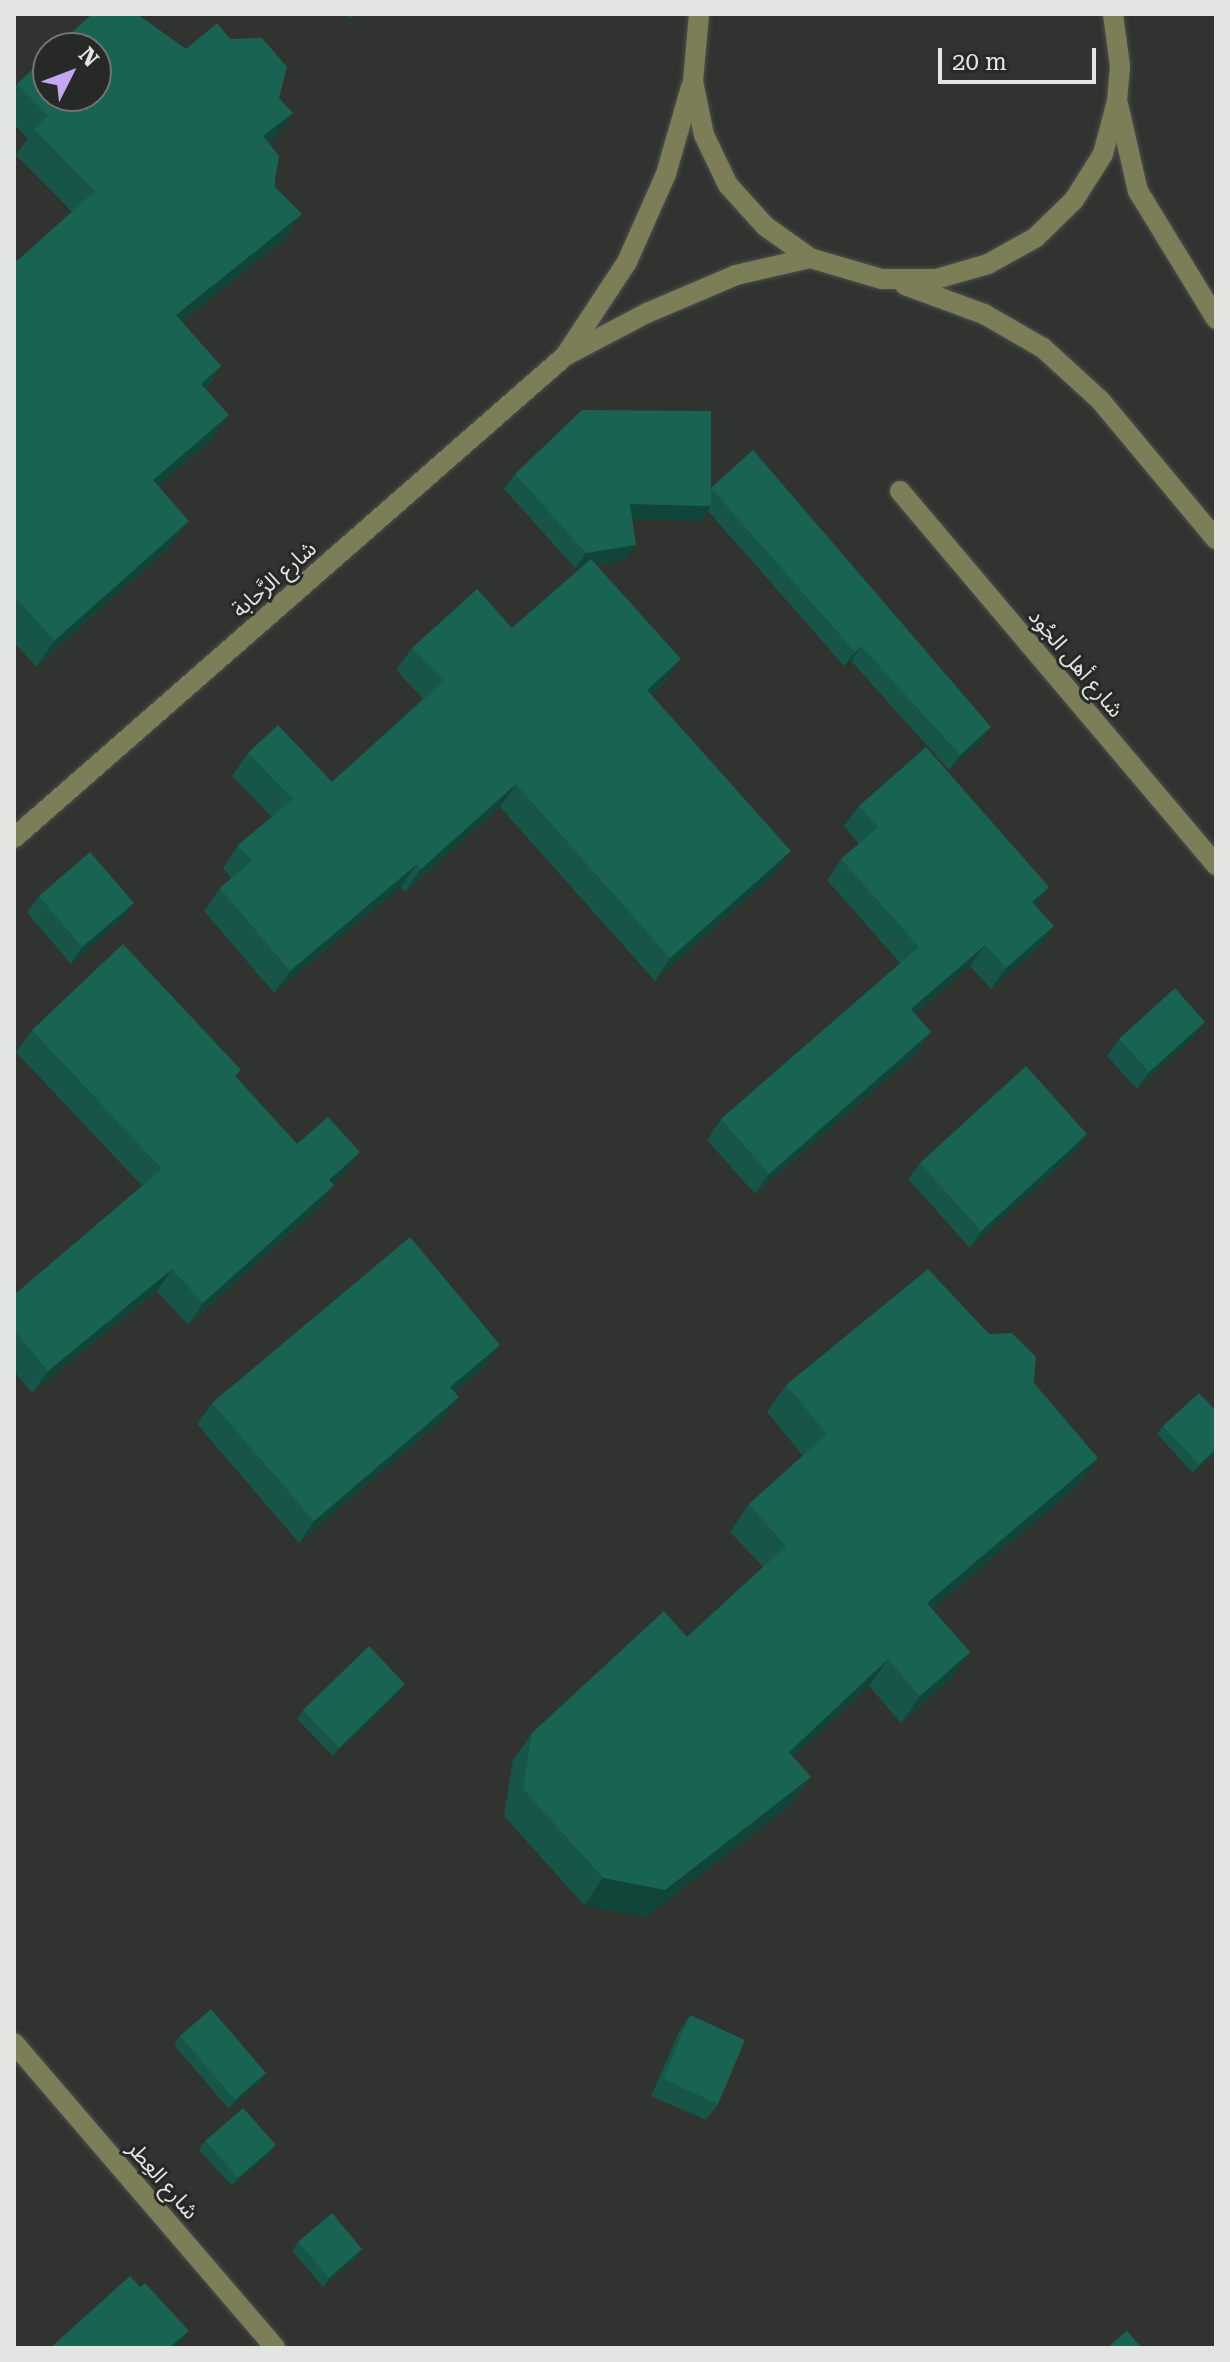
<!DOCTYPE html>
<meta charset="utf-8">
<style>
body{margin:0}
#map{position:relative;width:1230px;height:2362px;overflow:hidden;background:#303330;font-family:"Roboto Serif","Noto Sans Arabic",serif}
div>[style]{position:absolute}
.roads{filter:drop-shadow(0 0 2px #4d4f4c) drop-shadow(0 0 2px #4d4f4c)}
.minor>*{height:20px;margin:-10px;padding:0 10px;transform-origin:10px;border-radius:10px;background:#7b7e57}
.wall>*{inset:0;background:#165547}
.shaded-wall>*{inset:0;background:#12453a}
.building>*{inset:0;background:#196353}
span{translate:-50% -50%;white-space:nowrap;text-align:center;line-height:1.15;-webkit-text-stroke:6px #262926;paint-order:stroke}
.street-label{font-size:22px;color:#e3e5e2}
.frame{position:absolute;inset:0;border:16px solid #e3e5e2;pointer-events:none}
.north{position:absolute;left:32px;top:32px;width:80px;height:80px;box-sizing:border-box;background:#262926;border:2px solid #727471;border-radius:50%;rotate:48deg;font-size:22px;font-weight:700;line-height:32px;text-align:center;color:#e3e5e2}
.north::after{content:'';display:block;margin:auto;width:28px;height:36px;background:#c4a7f1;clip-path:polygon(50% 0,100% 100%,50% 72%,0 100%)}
.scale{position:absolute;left:938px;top:48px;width:158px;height:36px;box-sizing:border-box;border:4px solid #e3e5e2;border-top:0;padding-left:10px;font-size:24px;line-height:28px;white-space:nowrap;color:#e3e5e2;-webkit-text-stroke:6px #262926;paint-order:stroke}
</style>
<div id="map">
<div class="roads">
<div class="minor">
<i style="left:699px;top:14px;width:67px;rotate:95.1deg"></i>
<i style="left:693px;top:81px;width:55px;rotate:78.5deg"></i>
<i style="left:704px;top:135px;width:55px;rotate:64.4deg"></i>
<i style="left:728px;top:185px;width:55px;rotate:47.9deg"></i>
<i style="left:765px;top:226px;width:55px;rotate:35.4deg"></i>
<i style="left:810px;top:258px;width:75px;rotate:16.3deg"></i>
<i style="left:882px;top:279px;width:54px"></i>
<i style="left:936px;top:279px;width:54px;rotate:-16.1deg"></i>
<i style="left:988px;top:264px;width:54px;rotate:-29deg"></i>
<i style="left:1035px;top:238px;width:54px;rotate:-44.3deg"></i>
<i style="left:1074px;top:200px;width:54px;rotate:-57.8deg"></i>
<i style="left:1103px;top:154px;width:55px;rotate:-75.2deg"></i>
<i style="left:1117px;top:101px;width:35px;rotate:-85deg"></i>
<i style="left:1120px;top:66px;width:52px;rotate:-97.7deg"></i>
<i style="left:1118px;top:104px;width:89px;rotate:77.1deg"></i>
<i style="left:1138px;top:191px;width:150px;rotate:58.6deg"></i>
<i style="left:905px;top:285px;width:84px;rotate:20.2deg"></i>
<i style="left:984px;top:314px;width:68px;rotate:30deg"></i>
<i style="left:1043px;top:348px;width:77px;rotate:42.4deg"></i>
<i style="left:1100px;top:400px;width:181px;rotate:50.2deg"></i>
<i style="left:567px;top:353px;width:109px;rotate:-56.6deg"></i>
<i style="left:627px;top:262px;width:96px;rotate:-66.1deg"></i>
<i style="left:666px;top:174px;width:91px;rotate:-74deg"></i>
<i style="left:900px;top:491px;width:490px;rotate:49.8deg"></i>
<i style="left:14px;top:838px;width:732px;rotate:-41.18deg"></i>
<i style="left:565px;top:356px;width:93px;rotate:-27.7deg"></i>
<i style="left:647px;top:313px;width:97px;rotate:-23.1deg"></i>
<i style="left:736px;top:275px;width:76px;rotate:-12.9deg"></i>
<i style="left:14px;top:2043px;width:401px;rotate:49.4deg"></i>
</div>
</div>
<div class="wall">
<i style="clip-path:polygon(346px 14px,356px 14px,350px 19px)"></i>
<i style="clip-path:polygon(186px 49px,279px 98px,275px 139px,269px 144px,284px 240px,182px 322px,221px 366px,206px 389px,211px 441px,158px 486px,170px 547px,36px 667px,14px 642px,14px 258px,17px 261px,72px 212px,16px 155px,28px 138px,14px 125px,14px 88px,17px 84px)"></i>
<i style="clip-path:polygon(515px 474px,711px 488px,991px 727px,981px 741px,949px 770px,851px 661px,844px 666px,708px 511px,701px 521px,632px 519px,626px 560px,596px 565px,665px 682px,651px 694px,775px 873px,655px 981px,500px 807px,405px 892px,401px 887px,274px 993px,204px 911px,220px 888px,231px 878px,223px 868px,238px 845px,272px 817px,232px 776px,248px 753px,332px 782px,423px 699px,396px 670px,412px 648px,512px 628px,583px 566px,575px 568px,504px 489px)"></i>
<i style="clip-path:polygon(859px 806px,1049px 887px,1036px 906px,1039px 947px,991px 989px,970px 966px,915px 1014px,931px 1032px,917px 1053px,755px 1194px,707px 1140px,721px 1119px,900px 963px,827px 880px,841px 859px,859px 844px,844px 826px)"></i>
<i style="clip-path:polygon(39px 896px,122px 919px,71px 964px,27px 913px)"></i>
<i style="clip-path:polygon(32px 1030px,236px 1077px,297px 1144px,344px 1174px,333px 1184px,334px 1185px,319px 1207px,188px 1325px,157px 1291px,32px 1393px,14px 1371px,14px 1295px,142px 1186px,16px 1052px)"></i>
<i style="clip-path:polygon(1193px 1038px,1137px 1089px,1107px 1056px,1119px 1039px)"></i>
<i style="clip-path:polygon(1087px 1134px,1076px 1151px,970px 1248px,908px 1179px,920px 1163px)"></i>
<i style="clip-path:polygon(500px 1345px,485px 1366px,455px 1392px,444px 1418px,299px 1543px,197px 1424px,212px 1403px)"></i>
<i style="clip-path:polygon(1034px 1383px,1079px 1485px,932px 1609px,970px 1652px,951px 1679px,901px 1723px,869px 1686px,793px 1757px,792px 1804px,646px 1917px,584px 1905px,504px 1816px,513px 1760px,532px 1733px,687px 1637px,763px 1567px,730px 1532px,749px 1504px,803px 1456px,767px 1412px,786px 1385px)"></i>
<i style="clip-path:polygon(1216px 1411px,1216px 1452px,1193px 1473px,1157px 1434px,1163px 1426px)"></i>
<i style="clip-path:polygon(399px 1693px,333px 1756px,297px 1719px,303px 1710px)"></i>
<i style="clip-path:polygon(690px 2015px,718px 2104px,706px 2120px,651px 2096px,679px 2032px)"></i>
<i style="clip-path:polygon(180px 2036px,266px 2073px,260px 2082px,229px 2109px,174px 2045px)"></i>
<i style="clip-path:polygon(205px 2141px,276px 2145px,269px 2154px,232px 2186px,199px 2150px)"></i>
<i style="clip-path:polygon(298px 2242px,362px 2249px,356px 2258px,323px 2287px,292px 2251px)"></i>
</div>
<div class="shaded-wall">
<i style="clip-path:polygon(293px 113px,275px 139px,244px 162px,263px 136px)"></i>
<i style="clip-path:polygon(302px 214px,284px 240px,158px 341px,176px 315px)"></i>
<i style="clip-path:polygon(221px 366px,203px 392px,201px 384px)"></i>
<i style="clip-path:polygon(229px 415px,211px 441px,135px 506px,153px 480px)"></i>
<i style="clip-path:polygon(630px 504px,711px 506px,701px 521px,620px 519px)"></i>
<i style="clip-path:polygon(189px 521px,170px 547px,36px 667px,54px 641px)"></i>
<i style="clip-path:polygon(636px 545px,626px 560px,575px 568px,586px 553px)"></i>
<i style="clip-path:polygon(861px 646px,851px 661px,844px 666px,855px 652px)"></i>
<i style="clip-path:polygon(681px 659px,665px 682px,631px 712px,647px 690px)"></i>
<i style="clip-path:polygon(991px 727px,981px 741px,949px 770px,960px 755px)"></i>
<i style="clip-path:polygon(516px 784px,500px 807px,405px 892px,421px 869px)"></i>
<i style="clip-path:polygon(791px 851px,775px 873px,655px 981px,670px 958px)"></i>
<i style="clip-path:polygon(417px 864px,401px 887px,274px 993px,290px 971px)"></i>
<i style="clip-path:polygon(1049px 887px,1034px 908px,1032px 902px)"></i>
<i style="clip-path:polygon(134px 903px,122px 919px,71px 964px,82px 947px)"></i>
<i style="clip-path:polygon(1054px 926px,1039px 947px,991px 989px,1006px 968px)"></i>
<i style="clip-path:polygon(985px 945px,970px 966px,897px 1030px,911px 1009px)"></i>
<i style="clip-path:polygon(1205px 1022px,1193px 1038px,1137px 1089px,1149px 1072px)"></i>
<i style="clip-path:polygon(931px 1032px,917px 1053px,755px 1194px,769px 1174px)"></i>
<i style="clip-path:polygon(1087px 1134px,1076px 1151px,970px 1248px,981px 1231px)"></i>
<i style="clip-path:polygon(360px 1152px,344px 1174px,314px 1202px,329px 1180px)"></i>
<i style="clip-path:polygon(334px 1185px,319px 1207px,188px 1325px,203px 1303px)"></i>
<i style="clip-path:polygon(172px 1269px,157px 1291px,32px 1393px,48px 1371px)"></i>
<i style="clip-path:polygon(500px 1345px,485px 1366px,435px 1408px,450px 1387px)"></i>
<i style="clip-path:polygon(459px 1397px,444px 1418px,299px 1543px,314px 1521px)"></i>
<i style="clip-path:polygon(1216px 1449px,1216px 1452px,1193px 1473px,1199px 1465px)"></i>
<i style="clip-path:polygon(1098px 1458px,1079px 1485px,908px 1630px,927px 1603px)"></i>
<i style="clip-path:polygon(970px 1652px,951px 1679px,901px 1723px,920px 1696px)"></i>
<i style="clip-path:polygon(888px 1659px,869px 1686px,770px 1779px,789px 1752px)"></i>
<i style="clip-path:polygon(405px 1684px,399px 1693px,333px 1756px,339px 1748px)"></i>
<i style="clip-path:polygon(811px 1777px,792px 1804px,646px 1917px,584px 1905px,603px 1878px)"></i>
<i style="clip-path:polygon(266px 2073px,260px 2082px,229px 2109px,235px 2100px)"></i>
<i style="clip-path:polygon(276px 2145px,269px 2154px,232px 2186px,238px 2178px)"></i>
<i style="clip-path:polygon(362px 2249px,356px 2258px,323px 2287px,329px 2278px)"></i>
<i style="clip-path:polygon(189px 2331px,176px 2348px,169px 2348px)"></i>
</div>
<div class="building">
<i style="clip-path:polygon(92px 14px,137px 14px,186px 49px,217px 23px,230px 39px,262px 38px,287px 67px,279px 98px,293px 113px,263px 136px,279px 156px,274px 186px,302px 214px,176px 315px,221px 366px,201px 384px,229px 415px,153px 480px,189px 521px,54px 641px,14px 595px,14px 258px,17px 261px,95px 191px,34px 129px,48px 115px,17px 84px,48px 55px,48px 96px,96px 96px,96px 48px,55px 48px)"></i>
<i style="clip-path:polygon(582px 410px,711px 411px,711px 488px,753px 450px,991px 727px,960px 755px,861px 646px,855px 652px,711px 488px,711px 506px,630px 504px,636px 545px,586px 553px,515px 474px)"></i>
<i style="clip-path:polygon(591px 559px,681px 659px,647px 690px,791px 851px,670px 958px,516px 784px,421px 869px,417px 864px,290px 971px,220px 888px,252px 861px,238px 845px,293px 799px,248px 753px,278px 725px,332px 782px,444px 681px,412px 648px,477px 589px,512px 628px)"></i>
<i style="clip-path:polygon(926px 747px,1049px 887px,1032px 902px,1054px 926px,1006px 968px,985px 945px,911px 1009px,931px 1032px,769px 1174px,721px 1119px,919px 947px,841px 859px,878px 827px,859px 806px)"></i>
<i style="clip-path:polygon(90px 852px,134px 903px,82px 947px,39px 896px)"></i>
<i style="clip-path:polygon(123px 944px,241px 1070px,235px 1076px,297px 1144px,328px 1117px,360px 1152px,329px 1180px,334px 1185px,203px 1303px,172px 1269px,48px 1371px,14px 1330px,14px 1295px,162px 1169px,32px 1030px)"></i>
<i style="clip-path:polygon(1175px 988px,1205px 1022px,1149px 1072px,1119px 1039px)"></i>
<i style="clip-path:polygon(1026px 1066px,1087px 1134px,981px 1231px,920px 1163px)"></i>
<i style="clip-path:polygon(410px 1237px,500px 1345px,450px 1387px,459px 1397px,314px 1521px,212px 1403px)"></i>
<i style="clip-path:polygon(928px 1269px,989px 1334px,1012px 1333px,1036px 1357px,1034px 1383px,1098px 1458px,927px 1603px,970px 1652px,920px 1696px,888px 1659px,789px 1752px,811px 1777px,665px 1890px,603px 1878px,523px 1789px,532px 1733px,664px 1611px,687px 1637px,786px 1546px,749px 1504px,827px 1434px,786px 1385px)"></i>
<i style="clip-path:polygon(1199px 1393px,1216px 1411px,1216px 1449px,1199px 1465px,1163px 1426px)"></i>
<i style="clip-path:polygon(369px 1646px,405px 1684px,339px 1748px,303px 1710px)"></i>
<i style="clip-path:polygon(211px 2009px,266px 2073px,235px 2100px,180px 2036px)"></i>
<i style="clip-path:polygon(690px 2015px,745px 2040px,718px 2104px,663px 2079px)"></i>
<i style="clip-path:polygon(243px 2108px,276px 2145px,238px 2178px,205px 2141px)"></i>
<i style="clip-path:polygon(332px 2213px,362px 2249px,329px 2278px,298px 2242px)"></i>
<i style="clip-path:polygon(130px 2276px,140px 2287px,145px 2283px,189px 2331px,169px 2348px,50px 2348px)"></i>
<i style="clip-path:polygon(1127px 2331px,1142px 2348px,1107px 2348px)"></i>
</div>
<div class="street-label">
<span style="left:274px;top:579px;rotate:-41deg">شارع الرَّحابة</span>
<span style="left:1076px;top:663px;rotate:50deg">شارع أهل الجُود</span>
<span style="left:163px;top:2180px;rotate:49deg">شارع العِطر</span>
</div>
<div class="frame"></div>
<div class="north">N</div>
<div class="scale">20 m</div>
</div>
